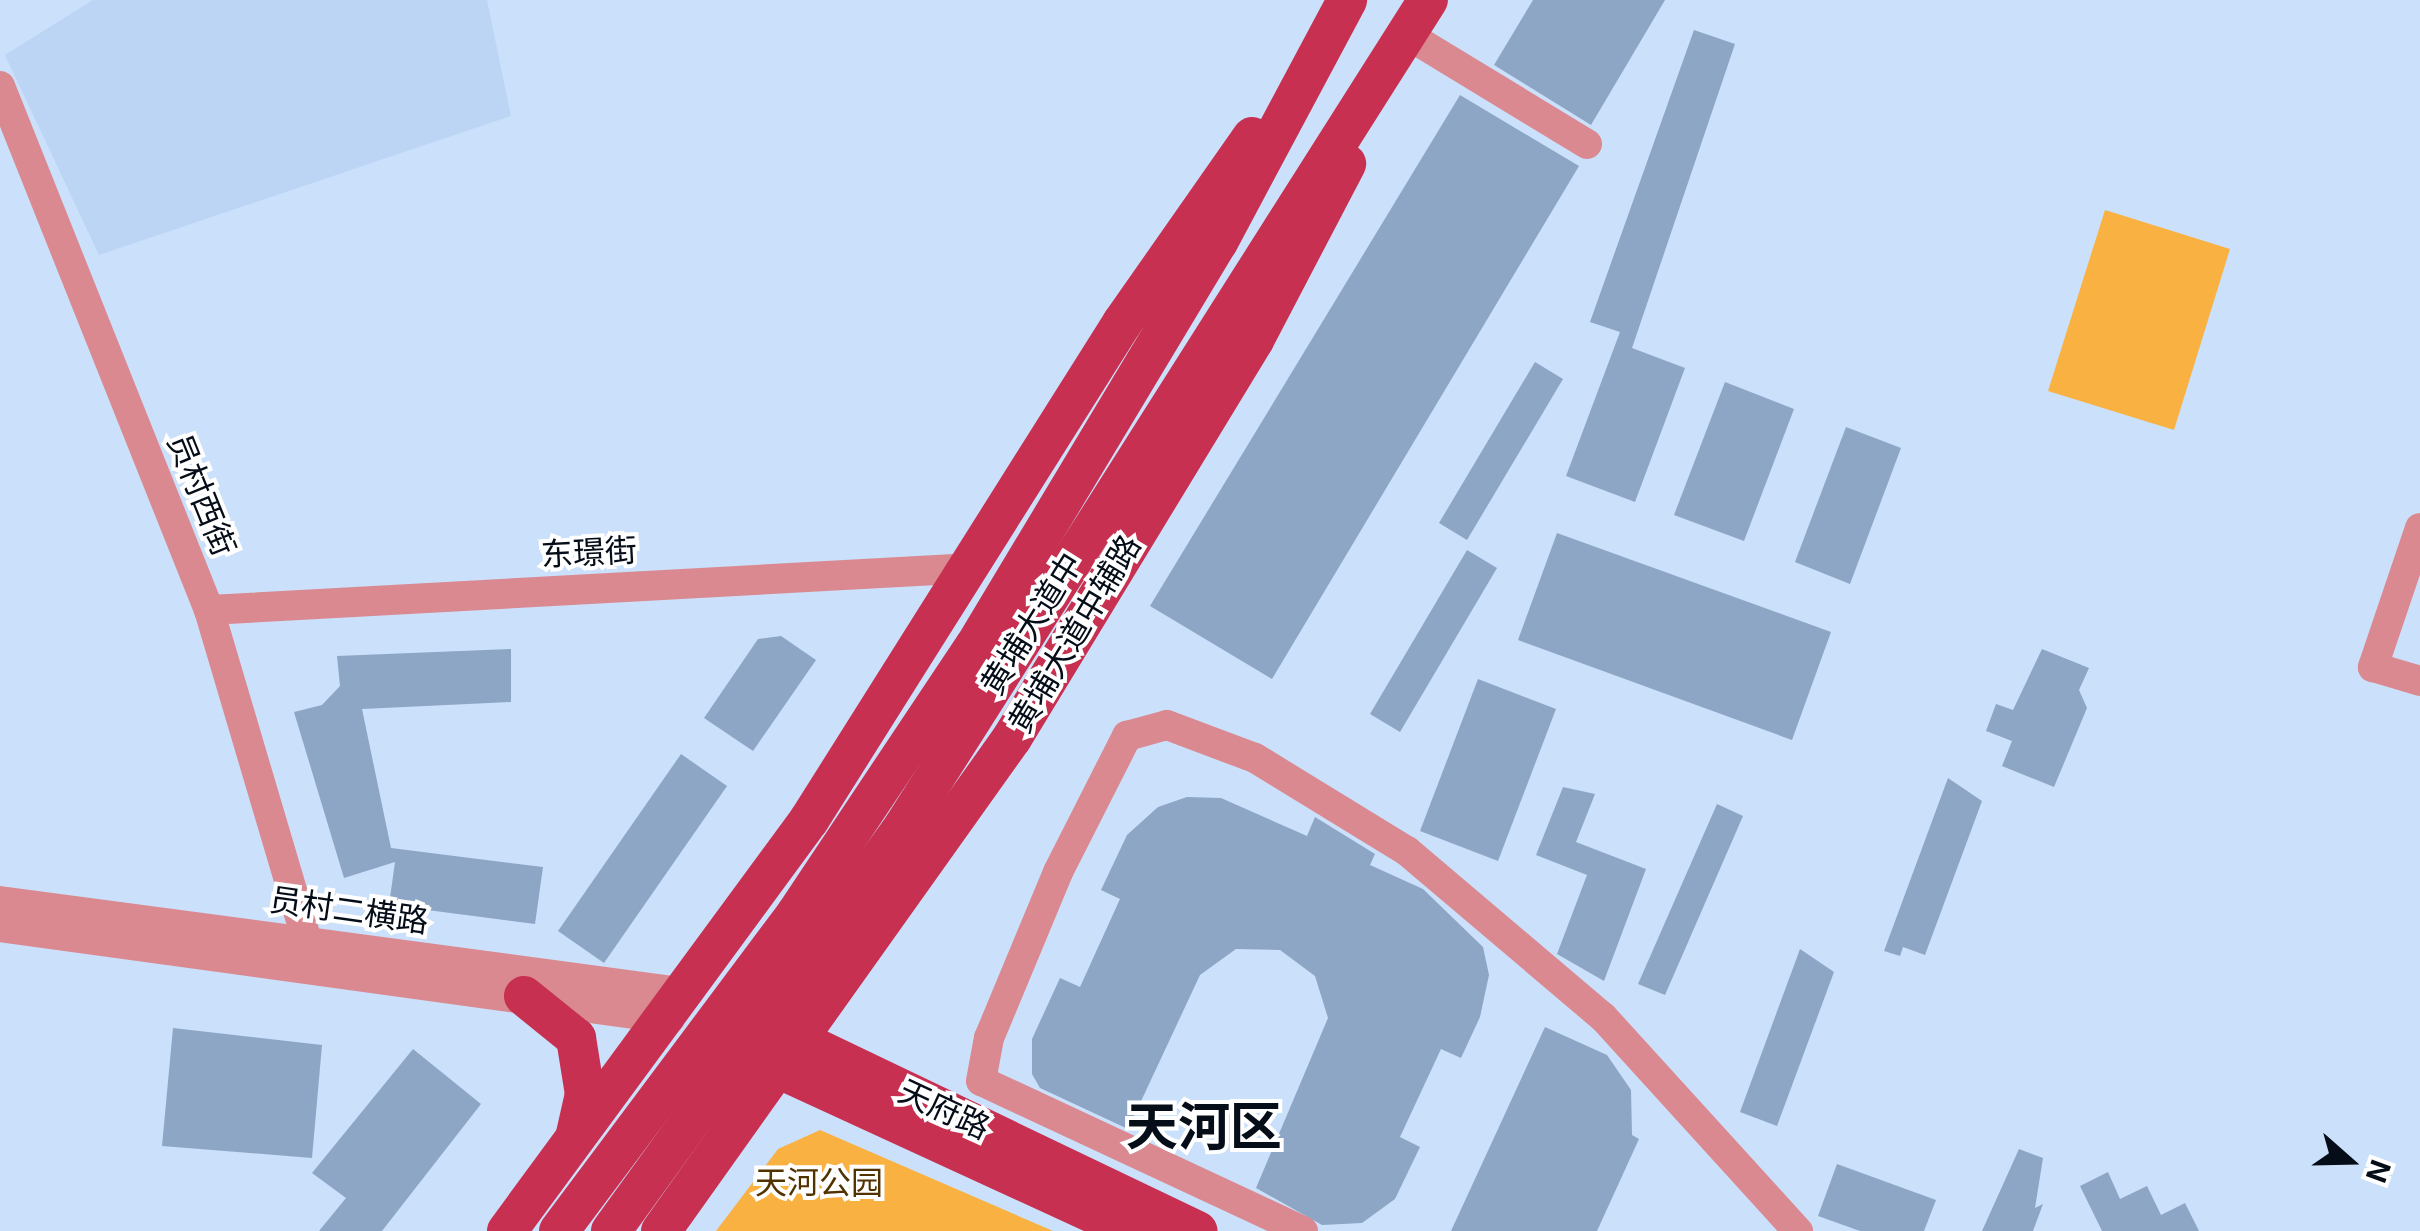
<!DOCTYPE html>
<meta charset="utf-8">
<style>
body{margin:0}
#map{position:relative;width:2420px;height:1231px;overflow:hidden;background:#cbe0fa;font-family:Inter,"Noto Sans SC",sans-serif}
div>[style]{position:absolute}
.built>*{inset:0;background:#bcd5f4}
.green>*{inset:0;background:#f9b142}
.building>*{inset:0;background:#8da6c5}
.minor>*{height:30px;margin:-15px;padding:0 15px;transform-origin:15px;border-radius:15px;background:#da8990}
.major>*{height:40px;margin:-20px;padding:0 20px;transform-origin:20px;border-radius:20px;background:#c73050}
span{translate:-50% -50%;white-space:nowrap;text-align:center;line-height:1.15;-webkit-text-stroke:8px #fff;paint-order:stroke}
.street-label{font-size:32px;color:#050d18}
.park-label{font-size:32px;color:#513300}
.town-label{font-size:52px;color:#050d18;font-weight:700}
.north{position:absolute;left:2300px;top:1111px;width:100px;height:100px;-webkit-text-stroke:8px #fff;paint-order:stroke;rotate:110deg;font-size:28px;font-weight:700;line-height:40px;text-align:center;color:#050d18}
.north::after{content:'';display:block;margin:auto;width:35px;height:45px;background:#050d18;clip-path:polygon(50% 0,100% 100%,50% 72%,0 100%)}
</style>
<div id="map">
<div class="built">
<i style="clip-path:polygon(93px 0,487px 0,511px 116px,99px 255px,5px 55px)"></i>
</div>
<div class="green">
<i style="clip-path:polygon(2105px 210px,2230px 249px,2174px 430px,2048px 391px)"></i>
<i style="clip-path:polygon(820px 1130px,1053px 1231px,716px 1231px,778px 1149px)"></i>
</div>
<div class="building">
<i style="clip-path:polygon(1533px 0,1665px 0,1591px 125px,1494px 65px)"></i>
<i style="clip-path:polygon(1694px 30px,1735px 44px,1632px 348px,1685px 368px,1635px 502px,1566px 476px,1620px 332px,1590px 322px)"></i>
<i style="clip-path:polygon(1460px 95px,1579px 166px,1272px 679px,1150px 606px)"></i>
<i style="clip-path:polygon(1535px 362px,1563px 379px,1467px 540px,1439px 523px)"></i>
<i style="clip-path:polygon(1725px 382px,1794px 409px,1744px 541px,1674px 515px)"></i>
<i style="clip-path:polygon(1846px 427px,1901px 448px,1850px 584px,1795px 562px)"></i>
<i style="clip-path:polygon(1557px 533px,1831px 632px,1792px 740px,1518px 640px)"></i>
<i style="clip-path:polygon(1467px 550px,1497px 568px,1400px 732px,1370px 714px)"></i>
<i style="clip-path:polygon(781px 636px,816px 660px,753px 751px,704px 718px,758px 639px)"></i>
<i style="clip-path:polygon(511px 649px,511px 702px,362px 709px,391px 848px,543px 867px,535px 924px,389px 905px,395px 862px,344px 878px,294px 712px,322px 705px,340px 686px,337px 656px)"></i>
<i style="clip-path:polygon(2042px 649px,2089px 668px,2079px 690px,2087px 708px,2054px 787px,2002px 766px,2012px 741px,1986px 731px,1996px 704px,2013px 710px)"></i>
<i style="clip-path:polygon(1478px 679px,1556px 709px,1498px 861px,1420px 831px)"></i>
<i style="clip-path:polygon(681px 754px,727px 786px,604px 963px,558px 931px)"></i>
<i style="clip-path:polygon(1948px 778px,1982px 801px,1925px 955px,1903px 947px,1900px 956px,1884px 951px)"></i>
<i style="clip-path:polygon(1563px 787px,1595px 794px,1576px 842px,1646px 869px,1604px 981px,1557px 954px,1587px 875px,1536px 855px)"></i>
<i style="clip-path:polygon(1187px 797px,1221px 798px,1307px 836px,1315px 817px,1375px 854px,1370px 865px,1423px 889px,1483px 947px,1489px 975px,1480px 1017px,1461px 1058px,1441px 1049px,1400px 1137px,1420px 1147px,1395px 1199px,1362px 1223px,1322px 1225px,1256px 1188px,1328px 1018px,1315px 976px,1280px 950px,1236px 949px,1200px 975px,1128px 1129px,1040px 1088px,1032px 1074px,1032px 1039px,1060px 978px,1080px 987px,1120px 899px,1101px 890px,1127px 835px,1158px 807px)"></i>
<i style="clip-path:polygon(1717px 804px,1743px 816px,1665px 995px,1638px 984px)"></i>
<i style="clip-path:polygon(1800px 949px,1834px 972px,1777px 1126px,1740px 1112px)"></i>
<i style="clip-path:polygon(1545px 1027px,1607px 1055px,1631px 1090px,1632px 1135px,1639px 1139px,1597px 1231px,1451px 1231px)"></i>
<i style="clip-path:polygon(173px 1028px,322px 1045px,312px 1158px,162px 1146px)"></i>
<i style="clip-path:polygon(413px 1049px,481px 1104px,382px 1231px,319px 1231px,346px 1198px,312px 1173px)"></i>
<i style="clip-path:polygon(2019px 1149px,2043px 1158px,2035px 1208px,2043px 1204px,2033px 1231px,1982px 1231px)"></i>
<i style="clip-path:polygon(1837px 1164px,1936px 1200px,1924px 1231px,1860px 1231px,1818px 1216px)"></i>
<i style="clip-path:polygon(2108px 1172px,2120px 1199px,2147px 1186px,2161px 1215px,2185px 1203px,2199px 1231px,2102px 1231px,2080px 1186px)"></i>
</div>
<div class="minor">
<i style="left:1411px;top:37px;width:206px;rotate:31.3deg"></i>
<i style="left:0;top:86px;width:564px;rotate:68.26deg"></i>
<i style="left:209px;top:610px;width:345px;rotate:73.5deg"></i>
<i style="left:2420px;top:528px;width:147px;rotate:108.7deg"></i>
<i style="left:2373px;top:667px;width:49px;rotate:16.6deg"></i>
<i style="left:209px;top:610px;width:765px;rotate:-3.15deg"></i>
<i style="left:0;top:901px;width:694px;rotate:7.62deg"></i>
<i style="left:0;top:927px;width:676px;rotate:7.82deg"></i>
<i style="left:1303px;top:1231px;width:355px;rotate:-155deg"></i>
<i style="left:981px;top:1081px;width:44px;rotate:-79.5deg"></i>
<i style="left:989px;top:1038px;width:180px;rotate:-67.4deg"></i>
<i style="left:1058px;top:872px;width:153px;rotate:-63.1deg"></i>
<i style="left:1127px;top:736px;width:41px;rotate:-15.4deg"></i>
<i style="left:1167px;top:725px;width:94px;rotate:20.6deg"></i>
<i style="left:1255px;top:758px;width:178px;rotate:31.5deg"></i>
<i style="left:1407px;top:851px;width:257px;rotate:40.3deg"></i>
<i style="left:1603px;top:1017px;width:290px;rotate:47.7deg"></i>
</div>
<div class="major">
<i style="left:524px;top:996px;width:67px;rotate:38.9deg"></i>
<i style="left:576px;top:1038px;width:57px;rotate:80.9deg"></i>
<i style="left:585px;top:1094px;width:41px;rotate:102.7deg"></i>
<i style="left:780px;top:1031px;width:463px;rotate:25.6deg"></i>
<i style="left:760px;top:1060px;width:409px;rotate:24.7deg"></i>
<i style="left:507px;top:1231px;width:510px;rotate:-53.69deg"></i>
<i style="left:809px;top:820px;width:587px;rotate:-57.8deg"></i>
<i style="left:1122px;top:323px;width:227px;rotate:-55deg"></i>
<i style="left:559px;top:1231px;width:396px;rotate:-53.2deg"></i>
<i style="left:796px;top:914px;width:322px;rotate:-56.3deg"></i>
<i style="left:975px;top:646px;width:471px;rotate:-59deg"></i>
<i style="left:1218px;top:242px;width:274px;rotate:-61.9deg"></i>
<i style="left:611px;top:1231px;width:500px;rotate:-54.1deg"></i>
<i style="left:904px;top:826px;width:978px;rotate:-57.61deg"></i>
<i style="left:661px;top:1231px;width:605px;rotate:-54.55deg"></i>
<i style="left:1012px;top:738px;width:466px;rotate:-58.7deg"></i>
<i style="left:1254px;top:340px;width:199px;rotate:-62.4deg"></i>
</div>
<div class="street-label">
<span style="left:201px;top:495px;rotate:68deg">员村西街</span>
<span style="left:589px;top:553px;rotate:-3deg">东璟街</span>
<span style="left:1032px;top:624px;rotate:-58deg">黄埔大道中</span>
<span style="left:1075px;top:634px;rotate:-59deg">黄埔大道中辅路</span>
<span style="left:349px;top:911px;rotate:8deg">员村二横路</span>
<span style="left:944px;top:1110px;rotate:25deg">天府路</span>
</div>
<div class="park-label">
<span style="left:819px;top:1183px">天河公园</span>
</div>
<div class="town-label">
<span style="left:1204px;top:1127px">天河区</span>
</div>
<div class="north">N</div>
</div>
